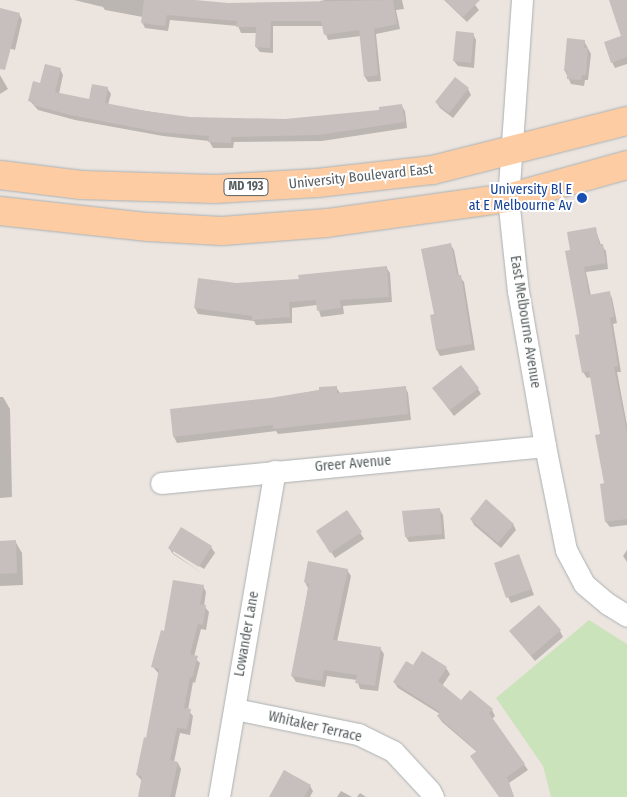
<!DOCTYPE html>
<style>
body{margin:0}
#map{position:relative;width:627px;height:797px;overflow:hidden;background:#ebe4df;font-family:"Fira Sans Condensed",sans-serif}
div>[style]{position:absolute}
.green>*{inset:0;background:#cbe3bb}
.shadow>*{inset:0;background:#0003}
.building>*{inset:0;background:#c6bfbd}
.roads{filter:drop-shadow(0 0 1px #abb1b2) drop-shadow(0 0 1px #abb1b2)}
.minor>*{height:21px;margin:-10.5px;padding:0 10.5px;transform-origin:10.5px;border-radius:10.5px;background:#fff}
.major>*{height:28px;margin:-14px;padding:0 14px;transform-origin:14px;border-radius:14px;background:#fecca2}
.dots>*{width:14px;height:14px;translate:-50% -50%;box-sizing:border-box;border:2px solid #fff;border-radius:50%}
span{translate:-50% -50%;white-space:nowrap;text-align:center;line-height:1.15;-webkit-text-stroke:4px #fff;paint-order:stroke}
.shield-label span{padding:1px 4px;background:#fff;border:1px solid;border-radius:4px;-webkit-text-stroke-width:0}
.shield-label{font-size:12px;color:#585f60;font-weight:700}
.street-label{font-size:14px;color:#585f60}
.transit-label{font-size:14px;color:#164399}
.right{translate:-100% -50%;text-align:right}
</style>
<div id="map">
<div class="green">
<i style="clip-path:polygon(589px 620px,627px 644px,627px 797px,551px 797px,543px 766px,496px 698px)"></i>
</div>
<div class="shadow">
<i style="clip-path:polygon(74px 0,182px 0,228px 4px,320px 3px,320px 1px,325px 0,402px 0,404px 9px,396px 10px,400px 29px,376px 34px,381px 81px,368px 82px,365px 77px,361px 36px,328px 40px,323px 26px,273px 26px,273px 53px,260px 52px,256px 47px,257px 33px,241px 33px,238px 26px,170px 20px,168px 31px,145px 28px,142px 22px,143px 17px,105px 10px,103px 7px)"></i>
<i style="clip-path:polygon(444px 0,471px 0,479px 10px,467px 22px)"></i>
<i style="clip-path:polygon(611px 0,627px 0,627px 64px,615px 68px,612px 62px,623px 37px)"></i>
<i style="clip-path:polygon(0 10px,19px 14px,22px 20px,15px 50px,0 46px)"></i>
<i style="clip-path:polygon(473px 34px,476px 40px,474px 68px,458px 66px,454px 61px)"></i>
<i style="clip-path:polygon(584px 41px,591px 54px,588px 80px,585px 80px,584px 86px,571px 84px,565px 71px)"></i>
<i style="clip-path:polygon(60px 69px,63px 75px,59px 94px,90px 101px,107px 88px,111px 94px,108px 105px,189px 118px,285px 120px,381px 111px,401px 105px,405px 111px,407px 128px,322px 141px,234px 142px,233px 148px,213px 148px,209px 141px,163px 136px,75px 120px,38px 110px,30px 101px,41px 85px)"></i>
<i style="clip-path:polygon(0 75px,8px 89px,0 94px)"></i>
<i style="clip-path:polygon(455px 79px,468px 89px,471px 95px,453px 118px,440px 108px,436px 102px)"></i>
<i style="clip-path:polygon(595px 228px,601px 245px,606px 251px,608px 269px,586px 272px,591px 296px,609px 292px,612px 298px,617px 323px,613px 324px,621px 372px,617px 372px,627px 425px,627px 525px,610px 527px,606px 522px,602px 435px,591px 377px,587px 378px,583px 372px,572px 251px)"></i>
<i style="clip-path:polygon(450px 244px,454px 250px,459px 276px,464px 282px,475px 350px,440px 356px,437px 350px,431px 316px,435px 315px)"></i>
<i style="clip-path:polygon(386px 267px,390px 273px,392px 302px,343px 306px,344px 314px,321px 317px,317px 305px,292px 308px,292px 323px,256px 325px,254px 321px,198px 314px,195px 308px,236px 284px,300px 280px)"></i>
<i style="clip-path:polygon(336px 387px,340px 393px,405px 387px,408px 393px,411px 420px,278px 434px,276px 431px,177px 443px,174px 437px,172px 410px,270px 399px)"></i>
<i style="clip-path:polygon(478px 389px,481px 394px,454px 416px,437px 394px)"></i>
<i style="clip-path:polygon(0 397px,3px 397px,10px 409px,12px 497px,0 498px)"></i>
<i style="clip-path:polygon(439px 509px,443px 515px,445px 539px,409px 542px,406px 537px)"></i>
<i style="clip-path:polygon(347px 512px,364px 539px,335px 558px,321px 537px)"></i>
<i style="clip-path:polygon(471px 519px,513px 524px,516px 530px,501px 548px,474px 525px)"></i>
<i style="clip-path:polygon(15px 541px,22px 553px,23px 585px,0 586px,0 542px)"></i>
<i style="clip-path:polygon(211px 547px,215px 553px,204px 569px,173px 550px,173px 553px,202px 573px,173px 554px,169px 548px)"></i>
<i style="clip-path:polygon(627px 550px,627px 562px,623px 556px)"></i>
<i style="clip-path:polygon(519px 556px,534px 595px,511px 603px,508px 597px)"></i>
<i style="clip-path:polygon(347px 570px,351px 576px,337px 642px,380px 648px,384px 654px,378px 691px,360px 689px,357px 680px,327px 676px,325px 687px,296px 682px,292px 676px,308px 588px,305px 582px)"></i>
<i style="clip-path:polygon(203px 586px,206px 592px,204px 606px,209px 612px,206px 630px,201px 629px,194px 657px,200px 663px,195px 683px,193px 682px,188px 710px,193px 716px,190px 735px,180px 733px,174px 762px,178px 763px,181px 769px,175px 797px,139px 797px,142px 781px,137px 775px,147px 739px,159px 674px,153px 667px,165px 633px)"></i>
<i style="clip-path:polygon(560px 631px,563px 637px,535px 661px,511px 632px)"></i>
<i style="clip-path:polygon(413px 666px,446px 668px,450px 674px,442px 686px,461px 702px,492px 710px,495px 716px,492px 719px,528px 770px,509px 783px,514px 797px,500px 797px,477px 752px,442px 722px,438px 716px,440px 714px,398px 688px,394px 682px)"></i>
<i style="clip-path:polygon(310px 786px,313px 791px,310px 797px,271px 797px)"></i>
<i style="clip-path:polygon(341px 791px,352px 797px,337px 797px)"></i>
<i style="clip-path:polygon(360px 793px,366px 797px,357px 797px)"></i>
</div>
<div class="building">
<i style="clip-path:polygon(144px 0,195px 0,228px 3px,393px 0,397px 24px,374px 29px,378px 75px,364px 77px,359px 30px,324px 35px,321px 21px,271px 21px,270px 48px,255px 47px,256px 27px,236px 27px,237px 21px,167px 15px,165px 26px,141px 23px)"></i>
<i style="clip-path:polygon(445px 0,480px 0,463px 17px)"></i>
<i style="clip-path:polygon(609px 0,627px 0,627px 57px,611px 63px,604px 42px,621px 36px)"></i>
<i style="clip-path:polygon(0 8px,20px 13px,5px 70px,0 69px)"></i>
<i style="clip-path:polygon(456px 31px,474px 33px,471px 63px,453px 61px)"></i>
<i style="clip-path:polygon(567px 38px,585px 40px,584px 48px,588px 47px,586px 75px,582px 75px,581px 80px,567px 79px,567px 71px,564px 71px)"></i>
<i style="clip-path:polygon(45px 64px,61px 68px,55px 92px,89px 99px,92px 84px,108px 87px,105px 103px,146px 111px,190px 117px,285px 119px,379px 110px,379px 107px,402px 104px,405px 122px,318px 135px,231px 137px,231px 143px,208px 142px,209px 136px,158px 132px,70px 115px,33px 105px,34px 103px,28px 101px,33px 81px,40px 83px)"></i>
<i style="clip-path:polygon(455px 77px,469px 88px,449px 113px,435px 102px)"></i>
<i style="clip-path:polygon(596px 227px,599px 244px,603px 244px,606px 263px,584px 267px,589px 295px,610px 291px,614px 317px,610px 318px,618px 366px,614px 367px,627px 432px,627px 519px,605px 522px,600px 484px,604px 483px,595px 435px,600px 434px,589px 371px,582px 373px,575px 335px,580px 334px,565px 251px,570px 250px,567px 232px)"></i>
<i style="clip-path:polygon(451px 243px,457px 275px,461px 275px,472px 344px,436px 350px,430px 315px,434px 314px,421px 249px)"></i>
<i style="clip-path:polygon(387px 266px,389px 297px,340px 300px,341px 308px,317px 311px,316px 300px,289px 302px,290px 317px,252px 320px,252px 316px,194px 308px,198px 278px,236px 283px,299px 279px,298px 275px)"></i>
<i style="clip-path:polygon(461px 365px,479px 388px,450px 410px,432px 388px)"></i>
<i style="clip-path:polygon(337px 386px,337px 393px,406px 386px,408px 414px,273px 429px,273px 425px,173px 437px,170px 409px,270px 398px,319px 390px,319px 387px)"></i>
<i style="clip-path:polygon(486px 499px,514px 524px,498px 543px,470px 519px)"></i>
<i style="clip-path:polygon(440px 508px,442px 534px,405px 537px,402px 511px)"></i>
<i style="clip-path:polygon(347px 510px,362px 532px,330px 553px,316px 531px)"></i>
<i style="clip-path:polygon(181px 527px,212px 546px,199px 567px,168px 548px)"></i>
<i style="clip-path:polygon(16px 540px,17px 573px,0 574px,0 541px)"></i>
<i style="clip-path:polygon(519px 554px,532px 589px,506px 598px,494px 563px)"></i>
<i style="clip-path:polygon(308px 561px,348px 569px,333px 640px,381px 647px,375px 686px,355px 683px,357px 675px,324px 670px,322px 681px,291px 676px,309px 584px,304px 582px)"></i>
<i style="clip-path:polygon(173px 580px,204px 585px,200px 604px,206px 605px,203px 625px,198px 624px,190px 654px,198px 656px,192px 678px,190px 677px,184px 708px,191px 709px,187px 729px,177px 728px,170px 760px,178px 762px,170px 797px,138px 797px,142px 776px,136px 775px,144px 737px,146px 738px,159px 669px,151px 667px,161px 630px,164px 631px)"></i>
<i style="clip-path:polygon(539px 605px,561px 630px,531px 656px,509px 631px)"></i>
<i style="clip-path:polygon(422px 651px,447px 667px,438px 681px,461px 700px,470px 690px,493px 709px,489px 713px,525px 764px,507px 777px,514px 797px,499px 797px,470px 756px,477px 751px,437px 716px,440px 712px,393px 682px,406px 661px,413px 665px)"></i>
<i style="clip-path:polygon(284px 770px,311px 785px,304px 797px,269px 797px)"></i>
</div>
<div class="roads">
<div class="minor">
<i style="left:522px;top:0;width:198px;rotate:94deg"></i>
<i style="left:508px;top:198px;width:94px;rotate:83.9deg"></i>
<i style="left:518px;top:291px;width:157px;rotate:80.1deg"></i>
<i style="left:545px;top:446px;width:106px;rotate:78.6deg"></i>
<i style="left:566px;top:550px;width:38px;rotate:62deg"></i>
<i style="left:584px;top:584px;width:31px;rotate:40deg"></i>
<i style="left:608px;top:604px;width:22px;rotate:32deg"></i>
<i style="left:161px;top:483px;width:386px;rotate:-5.5deg"></i>
<i style="left:235px;top:709px;width:126px;rotate:11.5deg"></i>
<i style="left:358px;top:734px;width:39px;rotate:26deg"></i>
<i style="left:393px;top:751px;width:54px;rotate:47.2deg"></i>
<i style="left:430px;top:791px;width:7px;rotate:63deg"></i>
<i style="left:219px;top:797px;width:331px;rotate:-80.3deg"></i>
</div>
<div class="major">
<i style="left:0;top:175px;width:82px;rotate:7deg"></i>
<i style="left:81px;top:185px;width:134px;rotate:1.7deg"></i>
<i style="left:215px;top:189px;width:102px;rotate:-3.4deg"></i>
<i style="left:317px;top:183px;width:117px;rotate:-6.4deg"></i>
<i style="left:433px;top:170px;width:200px;rotate:-14.2deg"></i>
<i style="left:0;top:211px;width:149px;rotate:6.2deg"></i>
<i style="left:148px;top:227px;width:74px;rotate:3.1deg"></i>
<i style="left:222px;top:231px;width:105px;rotate:-4.4deg"></i>
<i style="left:327px;top:223px;width:183px;rotate:-7.9deg"></i>
<i style="left:508px;top:198px;width:123px;rotate:-15.5deg"></i>
</div>
</div>
<div class="dots">
<i style="left:582px;top:198px;background:#1a4fb4"></i>
</div>
<div class="shield-label">
<span style="left:246px;top:187px">MD 193</span>
</div>
<div class="street-label">
<span style="left:361px;top:177px;rotate:-6deg">University Boulevard East</span>
<span style="left:525px;top:322px;rotate:81deg">East Melbourne Avenue</span>
<span style="left:353px;top:464px;rotate:-5deg">Greer Avenue</span>
<span style="left:247px;top:634px;rotate:-80deg">Lowander Lane</span>
<span style="left:315px;top:727px;rotate:13deg">Whitaker Terrace</span>
</div>
<div class="transit-label">
<span class="right" style="left:572px;top:198px">University Bl E<br>at E Melbourne Av</span>
</div>
</div>
